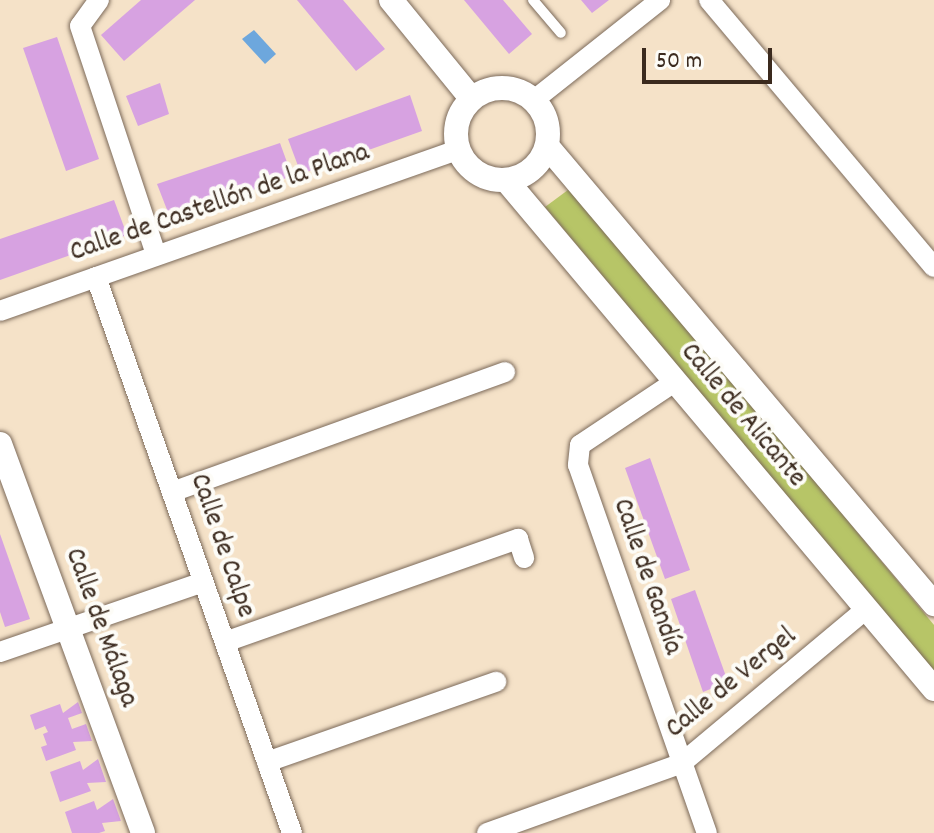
<!DOCTYPE html>
<meta charset="utf-8">
<style>
body{margin:0}
#map{position:relative;width:934px;height:833px;overflow:hidden;background:#f5e2c8;font-family:Dekko,sans-serif}
div>[style]{position:absolute}
.green>*{inset:0;background:#b7c567}
.water>*{inset:0;background:#6da7dd}
.building>*{inset:0;background:#d7a2e1}
.roads{filter:drop-shadow(0 0 2px #7c6a5a) drop-shadow(0 0 2px #7c6a5a)}
.service>*{height:10px;margin:-5px;padding:0 5px;transform-origin:5px;border-radius:5px;background:#fff}
.minor>*{height:20px;margin:-10px;padding:0 10px;transform-origin:10px;border-radius:10px;background:#fff}
.tertiary>*{height:24px;margin:-12px;padding:0 12px;transform-origin:12px;border-radius:12px;background:#fff}
.tertiary>.ring{margin:-12px;padding:0;box-sizing:content-box;background:none;border:24px solid #fff;border-radius:50%}
span{translate:-50% -50%;white-space:nowrap;text-align:center;line-height:1.15;-webkit-text-stroke:8px #fdfcf7;paint-order:stroke}
.street-label{font-size:28px;color:#3b2a1e}
.scale{position:absolute;left:642px;top:48px;width:130px;height:36px;box-sizing:border-box;border:4px solid #3b2a1e;border-top:0;padding-left:10px;font-size:24px;line-height:28px;white-space:nowrap;color:#3b2a1e;-webkit-text-stroke:6px #fdfcf7;paint-order:stroke}
</style>
<div id="map">
<div class="green">
<i style="clip-path:polygon(572px 187px,934px 625px,934px 673px,545px 207px)"></i>
</div>
<div class="water">
<i style="clip-path:polygon(254px 30px,276px 54px,265px 64px,242px 39px)"></i>
</div>
<div class="building">
<i style="clip-path:polygon(141px 0,195px 0,124px 61px,101px 35px)"></i>
<i style="clip-path:polygon(297px 0,343px 0,385px 49px,356px 71px)"></i>
<i style="clip-path:polygon(464px 0,503px 0,532px 34px,509px 54px)"></i>
<i style="clip-path:polygon(581px 0,609px 0,592px 13px)"></i>
<i style="clip-path:polygon(57px 37px,99px 159px,66px 171px,23px 48px)"></i>
<i style="clip-path:polygon(160px 83px,169px 114px,138px 126px,126px 96px)"></i>
<i style="clip-path:polygon(410px 95px,422px 131px,301px 174px,288px 139px)"></i>
<i style="clip-path:polygon(280px 143px,292px 176px,171px 220px,157px 184px)"></i>
<i style="clip-path:polygon(114px 200px,127px 235px,0 280px,0 239px)"></i>
<i style="clip-path:polygon(650px 458px,690px 570px,665px 579px,625px 468px)"></i>
<i style="clip-path:polygon(0 534px,30px 619px,5px 627px,0 612px)"></i>
<i style="clip-path:polygon(695px 590px,728px 682px,703px 692px,671px 599px)"></i>
<i style="clip-path:polygon(78px 702px,82px 713px,68px 718px,72px 729px,86px 724px,92px 741px,73px 742px,76px 750px,46px 761px,41px 747px,47px 745px,43px 734px,48px 732px,45px 726px,35px 730px,30px 715px,60px 704px,63px 713px)"></i>
<i style="clip-path:polygon(98px 759px,106px 782px,87px 783px,91px 791px,60px 802px,50px 772px,80px 761px,83px 770px)"></i>
<i style="clip-path:polygon(113px 799px,121px 821px,102px 823px,105px 831px,99px 833px,72px 833px,65px 812px,94px 801px,97px 810px)"></i>
</div>
<div class="roads">
<div class="service">
<i style="left:533px;top:0;width:43px;rotate:49.7deg"></i>
</div>
<div class="minor">
<i style="left:99px;top:0;width:32px;rotate:126deg"></i>
<i style="left:80px;top:26px;width:241px;rotate:71.6deg"></i>
<i style="left:709px;top:0;width:349px;rotate:49.9deg"></i>
<i style="left:534px;top:100px;width:161px;rotate:-38.4deg"></i>
<i style="left:96px;top:277px;width:590px;rotate:70.58deg"></i>
<i style="left:0;top:311px;width:485px;rotate:-19.4deg"></i>
<i style="left:673px;top:383px;width:112px;rotate:146.3deg"></i>
<i style="left:580px;top:445px;width:20px;rotate:96deg"></i>
<i style="left:578px;top:465px;width:390px;rotate:70.7deg"></i>
<i style="left:172px;top:492px;width:354px;rotate:-19.8deg"></i>
<i style="left:225px;top:642px;width:311px;rotate:-19.4deg"></i>
<i style="left:518px;top:539px;width:20px;rotate:72deg"></i>
<i style="left:0;top:652px;width:215px;rotate:-19deg"></i>
<i style="left:267px;top:762px;width:243px;rotate:-19.3deg"></i>
<i style="left:487px;top:833px;width:207px;rotate:-19.7deg"></i>
<i style="left:682px;top:763px;width:240px;rotate:-39.9deg"></i>
</div>
<div class="tertiary">
<i style="left:391px;top:0;width:127px;rotate:50.8deg"></i>
<i class="ring" style="left:456px;top:88px;width:68px;height:68px"></i>
<i style="left:547px;top:146px;width:600px;rotate:49.8deg"></i>
<i style="left:506px;top:180px;width:665px;rotate:49.94deg"></i>
<i style="left:0;top:444px;width:414px;rotate:69.8deg"></i>
</div>
</div>
<div class="street-label">
<span style="left:220px;top:204px;rotate:-19deg">Calle de Castellón de la Plana</span>
<span style="left:742px;top:416px;rotate:50deg">Calle de Alicante</span>
<span style="left:221px;top:546px;rotate:71deg">Calle de Calpe</span>
<span style="left:646px;top:577px;rotate:71deg">Calle de Gandía</span>
<span style="left:100px;top:628px;rotate:70deg">Calle de Málaga</span>
<span style="left:732px;top:684px;rotate:-39deg">Calle de Vergel</span>
</div>
<div class="scale">50 m</div>
</div>
